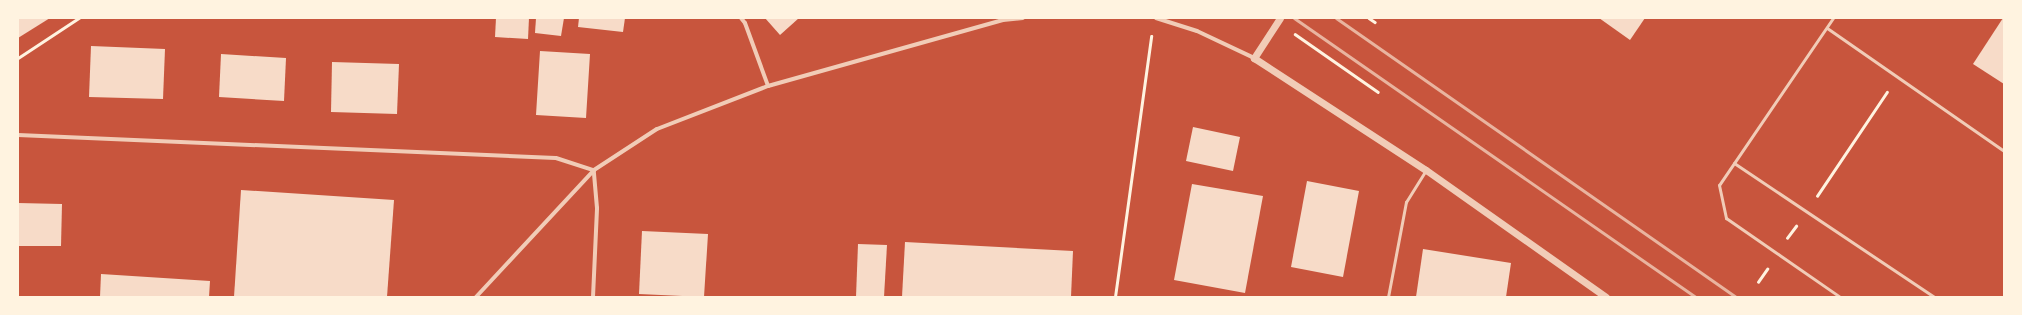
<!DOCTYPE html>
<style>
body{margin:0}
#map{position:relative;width:2022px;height:315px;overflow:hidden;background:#c8553d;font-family:"Source Sans 3",sans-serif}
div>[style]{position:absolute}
.building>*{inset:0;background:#f7dbc8}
.path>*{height:2.5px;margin:-1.25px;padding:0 1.25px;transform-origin:1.25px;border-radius:1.25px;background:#fff3e0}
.service>*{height:3px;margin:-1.5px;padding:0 1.5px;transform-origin:1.5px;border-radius:1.5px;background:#f1ccb7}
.minor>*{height:4px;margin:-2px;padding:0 2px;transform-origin:2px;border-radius:2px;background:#f1ccb7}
.tertiary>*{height:7px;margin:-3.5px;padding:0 3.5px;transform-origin:3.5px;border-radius:3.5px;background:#f1ccb7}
.rail>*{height:3px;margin:-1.5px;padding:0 1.5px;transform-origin:1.5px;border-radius:1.5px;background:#e9b49f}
span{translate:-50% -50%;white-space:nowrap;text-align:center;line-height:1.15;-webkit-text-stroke:3.5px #fff3e0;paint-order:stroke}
.frame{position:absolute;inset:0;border:19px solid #fff3e0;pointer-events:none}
</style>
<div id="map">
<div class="building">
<i style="clip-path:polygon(18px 18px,50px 18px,18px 38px)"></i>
<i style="clip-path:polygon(496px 18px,529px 18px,528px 39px,495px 37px)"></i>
<i style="clip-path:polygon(536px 18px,564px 18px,561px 36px,535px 33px)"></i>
<i style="clip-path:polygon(579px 18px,625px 18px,623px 32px,578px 27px)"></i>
<i style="clip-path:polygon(765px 18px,799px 18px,780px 35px)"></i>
<i style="clip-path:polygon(1599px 18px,1645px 18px,1630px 40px)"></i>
<i style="clip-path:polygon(2003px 18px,2004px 18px,2004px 84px,1973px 64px)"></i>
<i style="clip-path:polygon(91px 46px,165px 49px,163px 99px,89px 97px)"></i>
<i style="clip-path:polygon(540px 51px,590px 54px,586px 118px,536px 115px)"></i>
<i style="clip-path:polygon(221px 54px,286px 58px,284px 101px,219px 97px)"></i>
<i style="clip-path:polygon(332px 62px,399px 64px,397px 114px,331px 112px)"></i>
<i style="clip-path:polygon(1193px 127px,1240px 137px,1233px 171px,1186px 161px)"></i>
<i style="clip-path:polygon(1307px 181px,1359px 191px,1343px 277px,1291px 267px)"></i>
<i style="clip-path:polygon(1192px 184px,1263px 196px,1245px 293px,1174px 280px)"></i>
<i style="clip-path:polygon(241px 190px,394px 200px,387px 297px,234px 297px)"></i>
<i style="clip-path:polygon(18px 203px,62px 204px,61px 246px,18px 246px)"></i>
<i style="clip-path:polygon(642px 231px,708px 234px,704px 297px,639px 294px)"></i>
<i style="clip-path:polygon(905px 242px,1073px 251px,1071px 297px,902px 297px)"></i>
<i style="clip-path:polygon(858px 244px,887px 245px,884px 297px,856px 297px)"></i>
<i style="clip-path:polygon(1423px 249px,1511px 263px,1506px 297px,1416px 297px)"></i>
<i style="clip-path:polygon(101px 274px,210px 281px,209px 297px,100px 297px)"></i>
</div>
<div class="path">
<i style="left:1369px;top:18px;width:7px;rotate:34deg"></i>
<i style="left:1295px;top:34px;width:101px;rotate:34.9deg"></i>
<i style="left:18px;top:58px;width:73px;rotate:-33.3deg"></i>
<i style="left:1817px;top:196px;width:125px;rotate:-56.1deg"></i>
<i style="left:1787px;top:238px;width:15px;rotate:-53deg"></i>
<i style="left:1758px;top:282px;width:16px;rotate:-55deg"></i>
<i style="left:1115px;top:297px;width:263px;rotate:-82.1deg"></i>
</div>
<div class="service">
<i style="left:1833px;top:18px;width:202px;rotate:124.3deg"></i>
<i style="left:1719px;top:185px;width:34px;rotate:78deg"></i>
<i style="left:1726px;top:218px;width:139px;rotate:34.7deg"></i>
<i style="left:1827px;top:28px;width:216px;rotate:34.8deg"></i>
<i style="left:1734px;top:163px;width:241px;rotate:33.8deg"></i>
<i style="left:1388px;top:297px;width:97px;rotate:-79.3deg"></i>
<i style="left:1406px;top:202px;width:38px;rotate:-58deg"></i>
</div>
<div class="minor">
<i style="left:741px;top:18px;width:6px;rotate:51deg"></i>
<i style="left:745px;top:23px;width:67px;rotate:69.9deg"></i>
<i style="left:1156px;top:18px;width:43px;rotate:17.6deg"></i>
<i style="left:1197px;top:31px;width:63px;rotate:25.3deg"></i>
<i style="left:18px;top:135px;width:538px;rotate:2.45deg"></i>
<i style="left:556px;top:158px;width:40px;rotate:18deg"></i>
<i style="left:476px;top:297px;width:173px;rotate:-47.1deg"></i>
<i style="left:594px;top:170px;width:75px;rotate:-33.1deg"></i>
<i style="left:657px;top:129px;width:119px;rotate:-21.2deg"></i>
<i style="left:768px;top:86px;width:244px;rotate:-15.7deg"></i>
<i style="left:1003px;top:20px;width:20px;rotate:-6deg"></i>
<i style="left:593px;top:297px;width:89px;rotate:-87.4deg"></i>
<i style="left:597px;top:208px;width:38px;rotate:-95deg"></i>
</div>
<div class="tertiary">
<i style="left:1280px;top:18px;width:48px;rotate:123deg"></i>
<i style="left:1254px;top:58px;width:205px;rotate:33.1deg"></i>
<i style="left:1426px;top:170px;width:220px;rotate:35.2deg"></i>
</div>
<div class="rail">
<i style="left:1294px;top:18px;width:489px;rotate:34.8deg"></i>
<i style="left:1336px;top:18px;width:488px;rotate:34.9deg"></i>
</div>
<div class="frame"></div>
</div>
